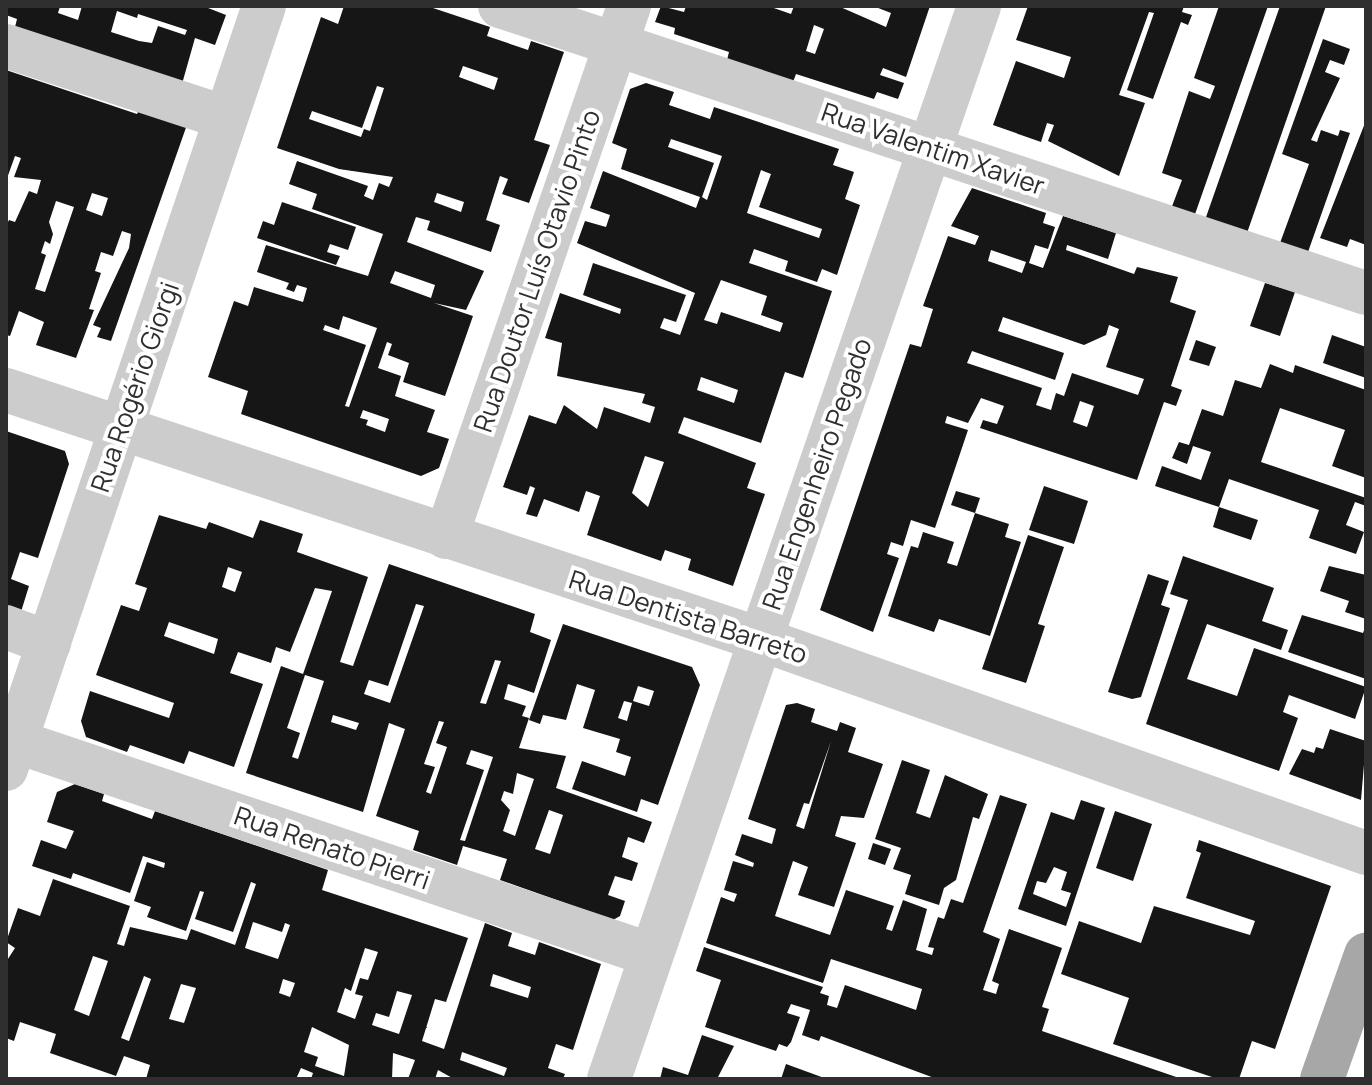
<!DOCTYPE html>
<meta charset="utf-8">
<style>
body{margin:0}
#map{position:relative;width:1372px;height:1085px;overflow:hidden;background:#fff;font-family:Manrope,sans-serif}
div>[style]{position:absolute}
.building>*{inset:0;background:#161616}
.minor>*{height:44px;margin:-22px;padding:0 22px;transform-origin:22px;border-radius:22px;background:#ccc}
.major>*{height:44px;margin:-22px;padding:0 22px;transform-origin:22px;border-radius:22px;background:#a7a7a7}
span{translate:-50% -50%;white-space:nowrap;text-align:center;line-height:1.15;-webkit-text-stroke:8px #fff;paint-order:stroke}
.street-label{font-size:26px;color:#2f2f2f}
.frame{position:absolute;inset:0;border:8px solid #2f2f2f;pointer-events:none}
</style>
<div id="map">
<div class="building">
<i style="clip-path:polygon(evenodd,6px 6px,60px 6px,58px 13px,78px 20px,82px 6px,203px 6px,226px 15px,215px 45px,195px 38px,180px 91px,14px 31px,17px 19px,6px 15px,6px 6px,117px 11px,137px 18px,138px 14px,187px 30px,185px 35px,158px 26px,152px 43px,139px 41px,111px 32px,117px 11px)"></i>
<i style="clip-path:polygon(evenodd,344px 6px,427px 6px,490px 27px,487px 36px,528px 50px,531px 41px,564px 52px,534px 140px,550px 145px,529px 203px,502px 194px,508px 179px,500px 176px,486px 220px,500px 225px,491px 252px,427px 230px,430px 221px,416px 217px,407px 242px,484px 271px,466px 310px,434px 303px,473px 316px,445px 396px,403px 382px,409px 363px,388px 355px,392px 344px,387px 342px,378px 368px,401px 376px,395px 396px,435px 410px,427px 432px,449px 439px,439px 468px,421px 476px,241px 414px,248px 391px,208px 377px,234px 301px,248px 306px,254px 287px,303px 302px,307px 288px,297px 285px,294px 292px,286px 289px,289px 283px,257px 272px,266px 245px,368px 276px,383px 234px,312px 209px,317px 194px,289px 184px,297px 161px,368px 186px,364px 196px,373px 200px,379px 183px,389px 187px,393px 177px,339px 169px,277px 148px,321px 17px,338px 24px,344px 6px,463px 66px,498px 78px,494px 90px,459px 77px,463px 66px,344px 6px,377px 86px,384px 88px,370px 131px,364px 129px,361px 137px,309px 119px,312px 111px,362px 128px,377px 86px,344px 6px,437px 193px,464px 202px,461px 212px,434px 202px,437px 193px,344px 6px,395px 271px,435px 285px,431px 298px,390px 283px,395px 271px,344px 6px,343px 316px,377px 328px,349px 407px,345px 406px,366px 345px,323px 330px,325px 325px,339px 330px,343px 316px,344px 6px,363px 410px,389px 419px,385px 432px,366px 425px,368px 420px,360px 418px,363px 410px)"></i>
<i style="clip-path:polygon(evenodd,661px 6px,684px 12px,686px 6px,768px 6px,791px 14px,794px 6px,838px 6px,886px 27px,891px 13px,873px 6px,930px 6px,906px 77px,883px 68px,880px 75px,904px 83px,898px 99px,877px 92px,874px 99px,796px 74px,793px 82px,727px 60px,729px 52px,674px 34px,675px 28px,655px 22px,661px 6px,814px 25px,824px 29px,815px 54px,806px 51px,814px 25px)"></i>
<i style="clip-path:polygon(1028px 6px,1184px 6px,1182px 12px,1192px 15px,1188px 25px,1181px 22px,1153px 99px,1127px 90px,1154px 13px,1149px 12px,1119px 95px,1145px 103px,1119px 176px,1048px 141px,1054px 125px,1047px 123px,1041px 142px,993px 125px,1016px 61px,1064px 78px,1071px 57px,1016px 40px)"></i>
<i style="clip-path:polygon(1219px 6px,1268px 6px,1194px 217px,1171px 209px,1182px 180px,1162px 173px,1189px 91px,1210px 99px,1215px 86px,1194px 78px)"></i>
<i style="clip-path:polygon(1280px 6px,1326px 6px,1247px 233px,1205px 220px)"></i>
<i style="clip-path:polygon(1323px 39px,1350px 49px,1344px 65px,1330px 60px,1325px 72px,1340px 78px,1311px 140px,1317px 142px,1321px 130px,1338px 136px,1340px 130px,1350px 133px,1308px 252px,1280px 243px,1309px 164px,1282px 154px)"></i>
<i style="clip-path:polygon(evenodd,6px 70px,137px 114px,142px 103px,189px 119px,111px 341px,97px 337px,101px 328px,93px 325px,129px 248px,131px 234px,122px 231px,113px 256px,101px 252px,95px 271px,101px 273px,89px 309px,94px 310px,76px 358px,36px 345px,44px 322px,19px 311px,10px 336px,6px 335px,6px 226px,9px 220px,15px 222px,29px 191px,37px 194px,41px 180px,14px 177px,21px 158px,15px 156px,6px 181px,6px 70px,92px 193px,108px 198px,102px 216px,86px 210px,92px 193px,6px 70px,56px 201px,74px 207px,45px 292px,35px 289px,46px 255px,41px 253px,45px 241px,50px 244px,53px 234px,49px 222px,56px 201px)"></i>
<i style="clip-path:polygon(evenodd,646px 83px,674px 92px,669px 105px,710px 119px,714px 107px,839px 149px,833px 165px,854px 172px,845px 199px,860px 205px,837px 275px,822px 269px,817px 282px,785px 271px,788px 261px,754px 249px,749px 263px,832px 291px,803px 378px,785px 372px,761px 443px,684px 417px,678px 433px,756px 463px,747px 488px,765px 494px,733px 586px,688px 570px,691px 559px,665px 550px,661px 561px,587px 535px,600px 496px,586px 491px,579px 512px,544px 499px,537px 517px,526px 514px,535px 488px,530px 486px,527px 495px,503px 487px,529px 415px,556px 424px,564px 405px,597px 429px,604px 407px,650px 423px,655px 407px,642px 403px,645px 394px,557px 376px,562px 343px,545px 338px,560px 293px,620px 314px,621px 309px,583px 295px,593px 263px,686px 295px,676px 322px,664px 318px,660px 328px,680px 335px,695px 293px,577px 243px,585px 221px,606px 227px,610px 215px,590px 208px,603px 171px,696px 208px,700px 197px,621px 169px,627px 149px,612px 143px,630px 89px,646px 83px,671px 139px,722px 156px,707px 200px,702px 197px,714px 163px,668px 147px,671px 139px,646px 83px,761px 170px,771px 174px,759px 207px,822px 229px,819px 238px,747px 213px,761px 170px,646px 83px,721px 280px,767px 296px,761px 315px,783px 323px,780px 332px,721px 312px,717px 324px,704px 320px,721px 280px,646px 83px,701px 377px,738px 390px,734px 403px,697px 390px,701px 377px,646px 83px,645px 456px,664px 462px,648px 507px,632px 493px,645px 456px)"></i>
<i style="clip-path:polygon(1365px 123px,1366px 245px,1350px 239px,1347px 247px,1320px 238px)"></i>
<i style="clip-path:polygon(evenodd,972px 188px,1046px 213px,1043px 223px,1055px 227px,1048px 249px,1035px 245px,1029px 263px,1043px 268px,1063px 216px,1116px 233px,1108px 259px,1067px 245px,1066px 250px,1134px 274px,1137px 267px,1178px 277px,1170px 302px,1196px 311px,1171px 386px,1182px 390px,1176px 406px,1164px 402px,1137px 480px,980px 428px,983px 420px,997px 424px,1004px 406px,981px 398px,968px 423px,947px 416px,945px 423px,968px 430px,935px 528px,911px 520px,903px 546px,891px 542px,887px 554px,899px 558px,873px 632px,820px 610px,910px 344px,921px 347px,933px 309px,923px 306px,948px 236px,975px 245px,979px 236px,951px 226px,972px 188px,991px 250px,1026px 262px,1022px 273px,988px 261px,991px 250px,972px 188px,1003px 317px,1084px 345px,1106px 335px,1109px 325px,1119px 329px,1106px 367px,1144px 379px,1138px 395px,1072px 373px,1064px 396px,1056px 393px,1051px 410px,1036px 405px,1042px 388px,967px 363px,972px 351px,1055px 380px,1064px 353px,998px 331px,1003px 317px,972px 188px,1080px 401px,1094px 406px,1087px 427px,1073px 422px,1080px 401px)"></i>
<i style="clip-path:polygon(282px 202px,356px 227px,348px 250px,330px 244px,327px 252px,340px 256px,336px 265px,257px 238px,263px 221px,274px 225px)"></i>
<i style="clip-path:polygon(1265px 283px,1295px 292px,1280px 336px,1250px 326px)"></i>
<i style="clip-path:polygon(1332px 335px,1366px 347px,1366px 378px,1323px 363px)"></i>
<i style="clip-path:polygon(1196px 340px,1216px 347px,1209px 366px,1189px 360px)"></i>
<i style="clip-path:polygon(1270px 364px,1293px 373px,1295px 365px,1366px 390px,1366px 478px,1332px 466px,1345px 430px,1280px 408px,1261px 462px,1366px 498px,1366px 506px,1355px 502px,1346px 525px,1364px 532px,1356px 554px,1309px 538px,1319px 510px,1229px 479px,1219px 507px,1258px 520px,1251px 540px,1213px 527px,1219px 507px,1155px 486px,1162px 466px,1201px 480px,1211px 452px,1193px 446px,1187px 464px,1172px 458px,1179px 442px,1189px 445px,1202px 409px,1223px 416px,1235px 380px,1261px 388px)"></i>
<i style="clip-path:polygon(6px 431px,65px 451px,69px 464px,38px 558px,20px 552px,11px 579px,29px 586px,20px 615px,6px 611px)"></i>
<i style="clip-path:polygon(1044px 486px,1088px 501px,1074px 544px,1029px 530px)"></i>
<i style="clip-path:polygon(956px 491px,980px 498px,975px 513px,951px 505px)"></i>
<i style="clip-path:polygon(975px 513px,1009px 524px,1005px 537px,1021px 542px,990px 636px,939px 619px,934px 632px,888px 616px,911px 546px,918px 548px,923px 532px,954px 542px,947px 563px,957px 566px)"></i>
<i style="clip-path:polygon(evenodd,159px 515px,206px 529px,209px 522px,253px 538px,260px 520px,303px 534px,297px 552px,368px 577px,340px 662px,353px 666px,389px 564px,535px 614px,530px 632px,551px 640px,534px 693px,508px 684px,504px 699px,526px 706px,522px 716px,529px 718px,519px 748px,566px 756px,556px 788px,652px 822px,644px 843px,628px 837px,622px 857px,638px 863px,632px 881px,615px 876px,608px 895px,625px 901px,620px 916px,613px 920px,500px 880px,507px 859px,463px 846px,457px 865px,413px 850px,419px 831px,376px 816px,405px 729px,389px 723px,363px 812px,246px 773px,281px 666px,303px 674px,332px 591px,315px 588px,290px 652px,276px 647px,271px 663px,238px 652px,230px 673px,263px 684px,234px 767px,189px 751px,184px 764px,130px 745px,127px 752px,86px 737px,81px 721px,90px 691px,169px 718px,174px 703px,96px 675px,121px 605px,139px 611px,147px 588px,135px 584px,159px 515px,228px 567px,242px 572px,235px 592px,222px 587px,228px 567px,159px 515px,416px 604px,424px 606px,390px 703px,364px 694px,369px 680px,388px 686px,416px 604px,159px 515px,169px 622px,218px 639px,214px 654px,164px 636px,169px 622px,159px 515px,495px 660px,501px 661px,486px 704px,480px 703px,495px 660px,159px 515px,305px 675px,324px 681px,298px 759px,292px 757px,300px 733px,287px 728px,305px 675px,159px 515px,333px 715px,359px 723px,356px 730px,331px 722px,333px 715px,159px 515px,439px 721px,444px 722px,436px 743px,447px 747px,431px 794px,426px 792px,435px 767px,424px 764px,439px 721px,159px 515px,471px 750px,493px 757px,465px 841px,460px 840px,484px 770px,466px 764px,471px 750px,159px 515px,517px 773px,534px 779px,515px 836px,503px 831px,510px 810px,501px 800px,504px 791px,513px 794px,517px 773px,159px 515px,549px 810px,563px 815px,550px 854px,535px 849px,549px 810px)"></i>
<i style="clip-path:polygon(1028px 535px,1064px 547px,1038px 624px,1045px 626px,1026px 683px,982px 669px)"></i>
<i style="clip-path:polygon(1183px 556px,1274px 588px,1262px 621px,1288px 630px,1281px 650px,1207px 624px,1187px 679px,1237px 696px,1254px 648px,1366px 687px,1355px 719px,1289px 695px,1283px 712px,1298px 718px,1279px 771px,1146px 724px,1188px 600px,1170px 594px)"></i>
<i style="clip-path:polygon(1329px 566px,1366px 575px,1366px 619px,1345px 612px,1349px 601px,1320px 591px)"></i>
<i style="clip-path:polygon(1148px 574px,1169px 581px,1161px 605px,1170px 608px,1141px 697px,1132px 699px,1108px 692px)"></i>
<i style="clip-path:polygon(1302px 615px,1363px 633px,1366px 625px,1366px 679px,1288px 652px)"></i>
<i style="clip-path:polygon(evenodd,563px 624px,692px 667px,700px 685px,658px 805px,641px 799px,637px 812px,572px 789px,582px 761px,625px 776px,631px 757px,616px 752px,620px 739px,583px 728px,595px 690px,577px 684px,566px 720px,543px 715px,540px 724px,529px 720px,563px 624px,638px 686px,654px 691px,649px 706px,633px 701px,638px 686px,563px 624px,624px 701px,632px 703px,627px 721px,618px 718px,624px 701px)"></i>
<i style="clip-path:polygon(evenodd,797px 703px,815px 709px,811px 722px,837px 731px,840px 722px,856px 728px,848px 752px,883px 764px,864px 818px,841px 816px,835px 836px,856px 843px,834px 907px,798px 895px,808px 867px,793px 861px,775px 916px,830px 935px,846px 890px,894px 906px,886px 929px,892px 931px,903px 900px,927px 909px,916px 950px,932px 955px,934px 948px,928px 947px,938px 917px,944px 919px,951px 899px,963px 903px,1000px 795px,1027px 804px,983px 932px,1000px 939px,983px 990px,996px 994px,999px 984px,992px 981px,1009px 929px,1062px 948px,1042px 1007px,1049px 1009px,1042px 1031px,1182px 1079px,937px 1079px,821px 1036px,819px 1041px,802px 1035px,810px 1010px,791px 1004px,787px 1013px,800px 1017px,791px 1042px,787px 1047px,779px 1044px,776px 1051px,705px 1027px,721px 980px,696px 971px,704px 947px,823px 987px,820px 993px,829px 996px,827px 1005px,837px 1008px,845px 985px,916px 1010px,922px 989px,831px 959px,823px 983px,706px 943px,721px 897px,734px 902px,737px 894px,724px 890px,733px 861px,753px 867px,754px 863px,735px 855px,742px 834px,772px 844px,776px 829px,748px 819px,786px 705px,797px 703px,831px 741px,804px 829px,796px 826px,804px 803px,809px 804px,831px 741px)"></i>
<i style="clip-path:polygon(1330px 729px,1366px 741px,1361px 800px,1289px 774px,1302px 749px,1314px 753px,1316px 747px,1323px 749px)"></i>
<i style="clip-path:polygon(902px 760px,930px 770px,916px 813px,930px 818px,945px 775px,988px 794px,979px 819px,973px 817px,956px 880px,944px 888px,939px 905px,905px 894px,911px 875px,893px 869px,901px 848px,875px 839px)"></i>
<i style="clip-path:polygon(evenodd,75px 784px,104px 794px,102px 801px,152px 819px,155px 811px,328px 870px,322px 890px,468px 938px,446px 1002px,435px 999px,422px 1041px,444px 1049px,485px 923px,512px 933px,508px 946px,535px 955px,539px 942px,601px 964px,573px 1050px,556px 1044px,548px 1068px,565px 1074px,563px 1079px,454px 1079px,438px 1070px,435px 1079px,408px 1079px,415px 1060px,393px 1053px,392px 1079px,311px 1079px,313px 1073px,301px 1068px,296px 1079px,146px 1079px,150px 1065px,124px 1056px,116px 1076px,50px 1053px,56px 1034px,20px 1022px,14px 1041px,6px 1038px,6px 962px,15px 948px,6px 942px,18px 908px,40px 916px,53px 879px,130px 906px,117px 944px,124px 946px,130px 927px,187px 940px,191px 929px,235px 945px,256px 884px,251px 882px,233px 932px,195px 919px,204px 892px,200px 891px,186px 931px,147px 917px,151px 907px,134px 901px,147px 862px,164px 868px,165px 863px,143px 856px,130px 893px,73px 873px,71px 879px,32px 866px,41px 840px,66px 849px,74px 831px,47px 822px,57px 792px,75px 784px,253px 922px,282px 932px,285px 923px,290px 925px,278px 959px,245px 948px,253px 922px,75px 784px,365px 948px,378px 952px,368px 980px,360px 978px,355px 994px,363px 996px,355px 1019px,337px 1012px,345px 988px,351px 991px,365px 948px,75px 784px,93px 956px,108px 961px,89px 1016px,74px 1010px,93px 956px,75px 784px,493px 974px,531px 987px,528px 998px,490px 986px,493px 974px,75px 784px,144px 976px,151px 979px,129px 1041px,121px 1038px,144px 976px,75px 784px,283px 979px,295px 983px,290px 997px,279px 993px,283px 979px,75px 784px,181px 984px,196px 988px,184px 1023px,169px 1019px,181px 984px,75px 784px,397px 991px,412px 995px,399px 1034px,372px 1025px,376px 1013px,389px 1017px,397px 991px,75px 784px,312px 1027px,349px 1045px,344px 1076px,315px 1066px,318px 1057px,304px 1052px,312px 1027px,75px 784px,462px 1052px,507px 1068px,504px 1076px,460px 1060px,462px 1052px)"></i>
<i style="clip-path:polygon(evenodd,1081px 800px,1105px 808px,1066px 926px,1018px 909px,1051px 812px,1074px 820px,1081px 800px,1054px 867px,1067px 872px,1061px 890px,1071px 893px,1066px 907px,1033px 894px,1037px 881px,1046px 883px,1054px 867px)"></i>
<i style="clip-path:polygon(1115px 811px,1152px 824px,1133px 881px,1096px 868px)"></i>
<i style="clip-path:polygon(1199px 840px,1331px 886px,1275px 1049px,1252px 1041px,1239px 1079px,1218px 1079px,1113px 1044px,1129px 998px,1061px 974px,1079px 921px,1141px 943px,1154px 906px,1250px 935px,1255px 921px,1186px 898px,1201px 853px,1196px 851px)"></i>
<i style="clip-path:polygon(873px 843px,891px 849px,885px 865px,868px 859px)"></i>
<i style="clip-path:polygon(702px 1035px,734px 1046px,717px 1079px,660px 1079px,663px 1067px,688px 1075px)"></i>
<i style="clip-path:polygon(786px 1064px,827px 1079px,781px 1079px)"></i>
</div>
<div class="minor">
<i style="left:500px;top:6px;width:912px;rotate:18.34deg"></i>
<i style="left:6px;top:46px;width:231px;rotate:18.1deg"></i>
<i style="left:6px;top:390px;width:794px;rotate:18.28deg"></i>
<i style="left:760px;top:639px;width:643px;rotate:19.45deg"></i>
<i style="left:446px;top:537px;width:562px;rotate:-70.98deg"></i>
<i style="left:6px;top:627px;width:46px;rotate:20.4deg"></i>
<i style="left:15px;top:741px;width:669px;rotate:18.57deg"></i>
<i style="left:6px;top:769px;width:805px;rotate:-71.32deg"></i>
<i style="left:609px;top:1079px;width:1135px;rotate:-70.97deg"></i>
</div>
<div class="major">
<i style="left:1322px;top:1079px;width:132px;rotate:-70.5deg"></i>
</div>
<div class="street-label">
<span style="left:933px;top:149px;rotate:19deg">Rua Valentim Xavier</span>
<span style="left:537px;top:271px;rotate:-71deg">Rua Doutor Luís Otavio Pinto</span>
<span style="left:135px;top:387px;rotate:-71deg">Rua Rogério Giorgi</span>
<span style="left:817px;top:474px;rotate:-71deg">Rua Engenheiro Pegado</span>
<span style="left:688px;top:617px;rotate:18deg">Rua Dentista Barreto</span>
<span style="left:332px;top:848px;rotate:19deg">Rua Renato Pierri</span>
</div>
<div class="frame"></div>
</div>
